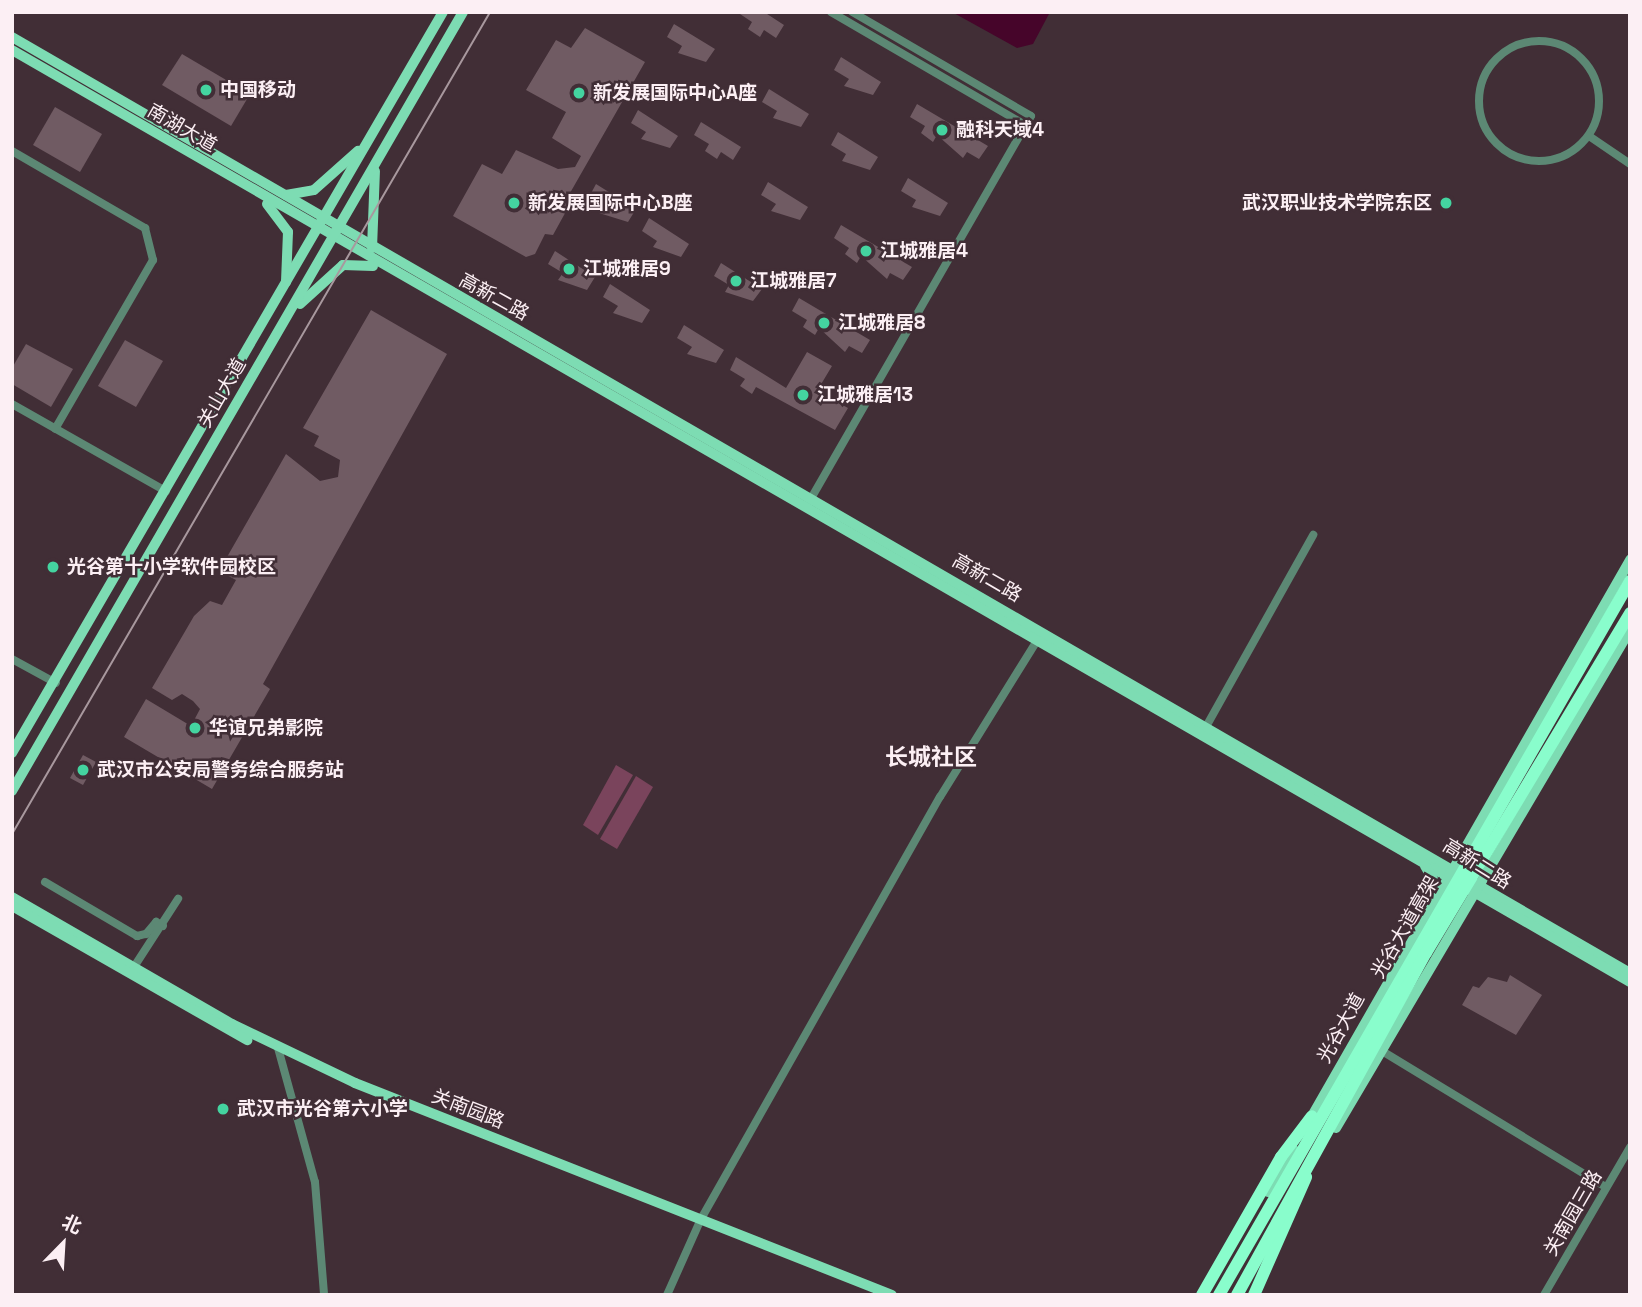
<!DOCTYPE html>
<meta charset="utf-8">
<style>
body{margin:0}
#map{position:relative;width:1642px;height:1307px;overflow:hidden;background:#412e36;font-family:"Space Grotesk","Noto Sans SC",sans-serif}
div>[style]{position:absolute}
.green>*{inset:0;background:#7a445c}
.water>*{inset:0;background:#46052a}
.building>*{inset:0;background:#705b63}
.minor>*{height:8px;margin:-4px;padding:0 4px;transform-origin:4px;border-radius:4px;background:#5c8874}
.minor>.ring{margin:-4px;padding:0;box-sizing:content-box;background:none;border:8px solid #5c8874;border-radius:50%}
.major>*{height:10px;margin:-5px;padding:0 5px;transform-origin:5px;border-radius:5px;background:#7ddcb3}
.highway>*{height:12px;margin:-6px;padding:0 6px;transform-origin:6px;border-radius:6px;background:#89fdcc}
.tram>*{height:2px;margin:-1px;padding:0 1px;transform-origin:1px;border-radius:1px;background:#a8989e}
.highway-bridge>*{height:12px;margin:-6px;padding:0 6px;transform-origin:6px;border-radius:6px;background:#89fdcc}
.dots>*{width:19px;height:19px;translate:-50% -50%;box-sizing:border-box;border:4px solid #412e36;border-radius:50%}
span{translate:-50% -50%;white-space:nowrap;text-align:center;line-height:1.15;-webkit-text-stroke:5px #412e36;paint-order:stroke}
.poi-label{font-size:19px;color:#fceff4;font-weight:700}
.left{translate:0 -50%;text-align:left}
.right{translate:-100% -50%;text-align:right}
.street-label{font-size:19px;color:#fceff4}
.quarter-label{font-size:23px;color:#fceff4;font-weight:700}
.frame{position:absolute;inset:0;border:14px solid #fceff4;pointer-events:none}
.north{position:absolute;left:28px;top:1209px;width:70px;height:70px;-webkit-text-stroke:5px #412e36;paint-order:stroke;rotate:24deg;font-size:19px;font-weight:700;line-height:28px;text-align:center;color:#fceff4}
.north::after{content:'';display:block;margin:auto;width:24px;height:32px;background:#fceff4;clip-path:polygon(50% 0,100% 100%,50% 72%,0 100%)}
</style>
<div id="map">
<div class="green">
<i style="clip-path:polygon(616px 765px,633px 775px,598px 835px,583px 825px)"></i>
<i style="clip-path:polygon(636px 776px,653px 787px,617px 849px,600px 839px)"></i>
</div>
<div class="water">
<i style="clip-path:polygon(952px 12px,1050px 12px,1033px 44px,1017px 48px)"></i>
</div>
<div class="building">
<i style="clip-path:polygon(737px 12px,764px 12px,784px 25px,776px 38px,764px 30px,760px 37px,748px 29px,752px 22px)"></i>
<i style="clip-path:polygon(674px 24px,715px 49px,706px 62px,678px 53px,682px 46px,667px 37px)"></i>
<i style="clip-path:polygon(585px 28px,645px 62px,566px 200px,569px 206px,553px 235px,545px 234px,535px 254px,526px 257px,453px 216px,482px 164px,502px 174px,516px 150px,558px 169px,575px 167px,581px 156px,552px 138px,566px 112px,526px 90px,556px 40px,571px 48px)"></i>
<i style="clip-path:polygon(182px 54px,250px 94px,231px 126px,162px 85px)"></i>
<i style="clip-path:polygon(841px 57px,881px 82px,873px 95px,844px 86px,849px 79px,834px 70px)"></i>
<i style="clip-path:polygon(769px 89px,809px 114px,801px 127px,773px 118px,777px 111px,762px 102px)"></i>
<i style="clip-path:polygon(917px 104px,988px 146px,979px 159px,967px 152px,963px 158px,937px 135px,933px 142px,921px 133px,925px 126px,910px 117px)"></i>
<i style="clip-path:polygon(55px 107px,102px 134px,80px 172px,33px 145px)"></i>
<i style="clip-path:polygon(638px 110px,678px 136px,670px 148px,641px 139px,646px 132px,631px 123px)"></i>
<i style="clip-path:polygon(701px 122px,741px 147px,733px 160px,721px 152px,717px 159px,705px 151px,709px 144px,694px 135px)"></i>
<i style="clip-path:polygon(838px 132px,878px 157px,870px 170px,842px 161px,846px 154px,831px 145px)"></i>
<i style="clip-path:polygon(908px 178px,948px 203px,940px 216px,912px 207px,916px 200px,901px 191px)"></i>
<i style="clip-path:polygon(768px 182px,808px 207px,800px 220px,771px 211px,776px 204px,761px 195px)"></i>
<i style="clip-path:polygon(596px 184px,636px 209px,628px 222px,599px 213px,604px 206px,589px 197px)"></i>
<i style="clip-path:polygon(649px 218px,689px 244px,681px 257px,653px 247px,657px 241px,642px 231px)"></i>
<i style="clip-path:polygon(841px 225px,912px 267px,903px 280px,890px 273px,887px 279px,861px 256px,857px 263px,845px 254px,849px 248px,834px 238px)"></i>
<i style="clip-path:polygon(555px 251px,595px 277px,587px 290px,558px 280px,563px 273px,548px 264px)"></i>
<i style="clip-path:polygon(721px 263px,762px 289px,753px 301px,725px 292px,729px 285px,714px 276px)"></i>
<i style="clip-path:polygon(610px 284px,650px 310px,642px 323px,613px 313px,618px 306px,603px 297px)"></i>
<i style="clip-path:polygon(799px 298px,870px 340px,862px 353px,849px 346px,845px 352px,819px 328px,815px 335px,803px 327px,807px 320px,792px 311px)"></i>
<i style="clip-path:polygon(371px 310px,447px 354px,263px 684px,270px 689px,212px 789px,124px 737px,146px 699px,191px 726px,200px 709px,193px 701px,182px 694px,172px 700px,152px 688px,194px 616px,210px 601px,222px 605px,236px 580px,219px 571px,286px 454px,320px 481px,338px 477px,340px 460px,314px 446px,319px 436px,303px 428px)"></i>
<i style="clip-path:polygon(684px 325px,724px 350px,716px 363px,687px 354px,692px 347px,677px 338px)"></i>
<i style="clip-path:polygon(125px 340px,163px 361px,136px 407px,98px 386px)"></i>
<i style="clip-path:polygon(26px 344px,73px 369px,51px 407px,12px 384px,12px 368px)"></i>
<i style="clip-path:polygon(807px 352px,832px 366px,817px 391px,848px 408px,835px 430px,756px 387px,752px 394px,740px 386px,745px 379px,730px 370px,736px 357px,786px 388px)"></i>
<i style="clip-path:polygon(83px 755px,96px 762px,83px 785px,70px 778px)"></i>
<i style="clip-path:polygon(1510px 975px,1542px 995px,1516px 1035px,1462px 1005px,1473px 986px,1479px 988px,1488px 977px,1507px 982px)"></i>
</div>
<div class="minor">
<i style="left:831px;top:12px;width:225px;rotate:30.2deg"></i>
<i class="ring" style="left:1479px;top:41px;width:112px;height:112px"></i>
<i style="left:1589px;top:136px;width:50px;rotate:34.3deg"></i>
<i style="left:12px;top:151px;width:154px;rotate:30.1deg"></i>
<i style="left:145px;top:228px;width:33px;rotate:76deg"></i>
<i style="left:153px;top:260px;width:195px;rotate:120.1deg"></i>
<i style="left:12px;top:404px;width:177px;rotate:29.5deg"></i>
<i style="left:809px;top:502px;width:445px;rotate:-60.1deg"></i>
<i style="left:1031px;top:116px;width:207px;rotate:-149.8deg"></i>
<i style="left:12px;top:659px;width:50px;rotate:28.6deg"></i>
<i style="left:1207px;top:725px;width:218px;rotate:-60.8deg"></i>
<i style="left:45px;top:882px;width:107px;rotate:30.4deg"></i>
<i style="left:137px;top:936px;width:9px;rotate:-13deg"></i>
<i style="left:146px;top:934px;width:16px;rotate:-50deg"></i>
<i style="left:156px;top:922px;width:8px;rotate:30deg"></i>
<i style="left:132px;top:970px;width:85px;rotate:-57.1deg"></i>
<i style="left:278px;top:1048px;width:139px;rotate:74.6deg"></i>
<i style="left:315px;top:1182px;width:113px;rotate:85.4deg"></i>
<i style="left:1382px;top:1051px;width:262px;rotate:31.3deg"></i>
<i style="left:667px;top:1295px;width:83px;rotate:-65.9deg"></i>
<i style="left:701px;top:1219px;width:485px;rotate:-60.5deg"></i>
<i style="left:940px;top:797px;width:190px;rotate:-58.2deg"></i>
<i style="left:1544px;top:1295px;width:171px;rotate:-59.8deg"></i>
</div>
<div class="major">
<i style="left:12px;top:37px;width:1869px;rotate:30.05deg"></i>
<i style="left:12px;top:50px;width:1867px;rotate:29.94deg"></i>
<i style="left:286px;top:195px;width:28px;rotate:-10deg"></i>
<i style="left:314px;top:190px;width:59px;rotate:-41.6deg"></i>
<i style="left:267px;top:204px;width:35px;rotate:53deg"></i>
<i style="left:288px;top:232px;width:50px;rotate:92.3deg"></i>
<i style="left:372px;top:248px;width:77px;rotate:-87.8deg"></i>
<i style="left:300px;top:304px;width:58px;rotate:-42.2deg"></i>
<i style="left:343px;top:265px;width:30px;rotate:2deg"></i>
<i style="left:12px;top:753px;width:857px;rotate:-59.82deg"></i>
<i style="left:12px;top:791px;width:900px;rotate:-59.93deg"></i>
<i style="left:1425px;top:866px;width:21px;rotate:59deg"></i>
<i style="left:1436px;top:884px;width:16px;rotate:105deg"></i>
<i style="left:12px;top:897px;width:254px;rotate:30deg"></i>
<i style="left:232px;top:1024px;width:136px;rotate:25.6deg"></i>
<i style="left:355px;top:1083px;width:577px;rotate:21.54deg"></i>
<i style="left:12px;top:906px;width:271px;rotate:29.7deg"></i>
<i style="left:1308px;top:1123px;width:649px;rotate:-60.23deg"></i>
<i style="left:1336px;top:1128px;width:578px;rotate:-59.44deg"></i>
<i style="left:1268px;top:1192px;width:50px;rotate:-59.8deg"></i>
</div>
<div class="highway">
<i style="left:1202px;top:1295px;width:159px;rotate:-60.2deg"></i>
<i style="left:1281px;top:1157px;width:51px;rotate:-52.9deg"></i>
<i style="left:1254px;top:1295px;width:129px;rotate:-66.2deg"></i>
</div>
<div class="tram">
<i style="left:12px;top:834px;width:951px;rotate:-59.82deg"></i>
</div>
<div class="highway-bridge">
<i style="left:1219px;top:1295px;width:824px;rotate:-60.07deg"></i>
<i style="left:1237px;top:1295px;width:391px;rotate:-61.1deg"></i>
<i style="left:1426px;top:953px;width:397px;rotate:-59deg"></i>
</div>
<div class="dots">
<i style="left:206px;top:90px;background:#44d4a0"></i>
<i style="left:579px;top:93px;background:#44d4a0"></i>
<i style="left:942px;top:130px;background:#44d4a0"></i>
<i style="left:514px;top:203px;background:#44d4a0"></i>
<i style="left:1446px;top:203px;background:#44d4a0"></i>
<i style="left:866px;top:251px;background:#44d4a0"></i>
<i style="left:569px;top:269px;background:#44d4a0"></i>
<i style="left:736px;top:281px;background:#44d4a0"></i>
<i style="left:824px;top:323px;background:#44d4a0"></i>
<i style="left:803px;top:395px;background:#44d4a0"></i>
<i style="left:53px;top:567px;background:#44d4a0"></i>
<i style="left:195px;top:728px;background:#44d4a0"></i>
<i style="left:83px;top:770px;background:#44d4a0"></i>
<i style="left:223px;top:1109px;background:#44d4a0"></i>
</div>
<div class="poi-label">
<span class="left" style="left:220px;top:90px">中国移动</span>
<span class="left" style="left:593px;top:93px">新发展国际中心A座</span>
<span class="left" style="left:956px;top:130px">融科天域4</span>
<span class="left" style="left:528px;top:203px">新发展国际中心B座</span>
<span class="right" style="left:1432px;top:203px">武汉职业技术学院东区</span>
<span class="left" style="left:880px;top:251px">江城雅居4</span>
<span class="left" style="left:583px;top:269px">江城雅居9</span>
<span class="left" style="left:750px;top:281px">江城雅居7</span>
<span class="left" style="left:838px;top:323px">江城雅居8</span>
<span class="left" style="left:817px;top:395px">江城雅居13</span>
<span class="left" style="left:67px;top:567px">光谷第十小学软件园校区</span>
<span class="left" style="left:209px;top:728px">华谊兄弟影院</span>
<span class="left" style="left:97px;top:770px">武汉市公安局警务综合服务站</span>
<span class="left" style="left:237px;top:1109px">武汉市光谷第六小学</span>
</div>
<div class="street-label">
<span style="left:182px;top:128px;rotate:30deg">南湖大道</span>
<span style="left:494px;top:297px;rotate:29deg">高新二路</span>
<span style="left:222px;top:393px;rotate:-60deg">关山大道</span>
<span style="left:987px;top:578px;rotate:30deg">高新二路</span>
<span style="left:1477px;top:864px;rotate:32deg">高新二路</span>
<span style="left:1405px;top:927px;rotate:-60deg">光谷大道高架</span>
<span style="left:1341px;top:1028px;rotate:-61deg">光谷大道</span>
<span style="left:468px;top:1109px;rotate:21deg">关南园路</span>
<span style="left:1573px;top:1213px;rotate:-60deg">关南园三路</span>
</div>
<div class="quarter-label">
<span style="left:931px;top:757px">长城社区</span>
</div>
<div class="frame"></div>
<div class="north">北</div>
</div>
